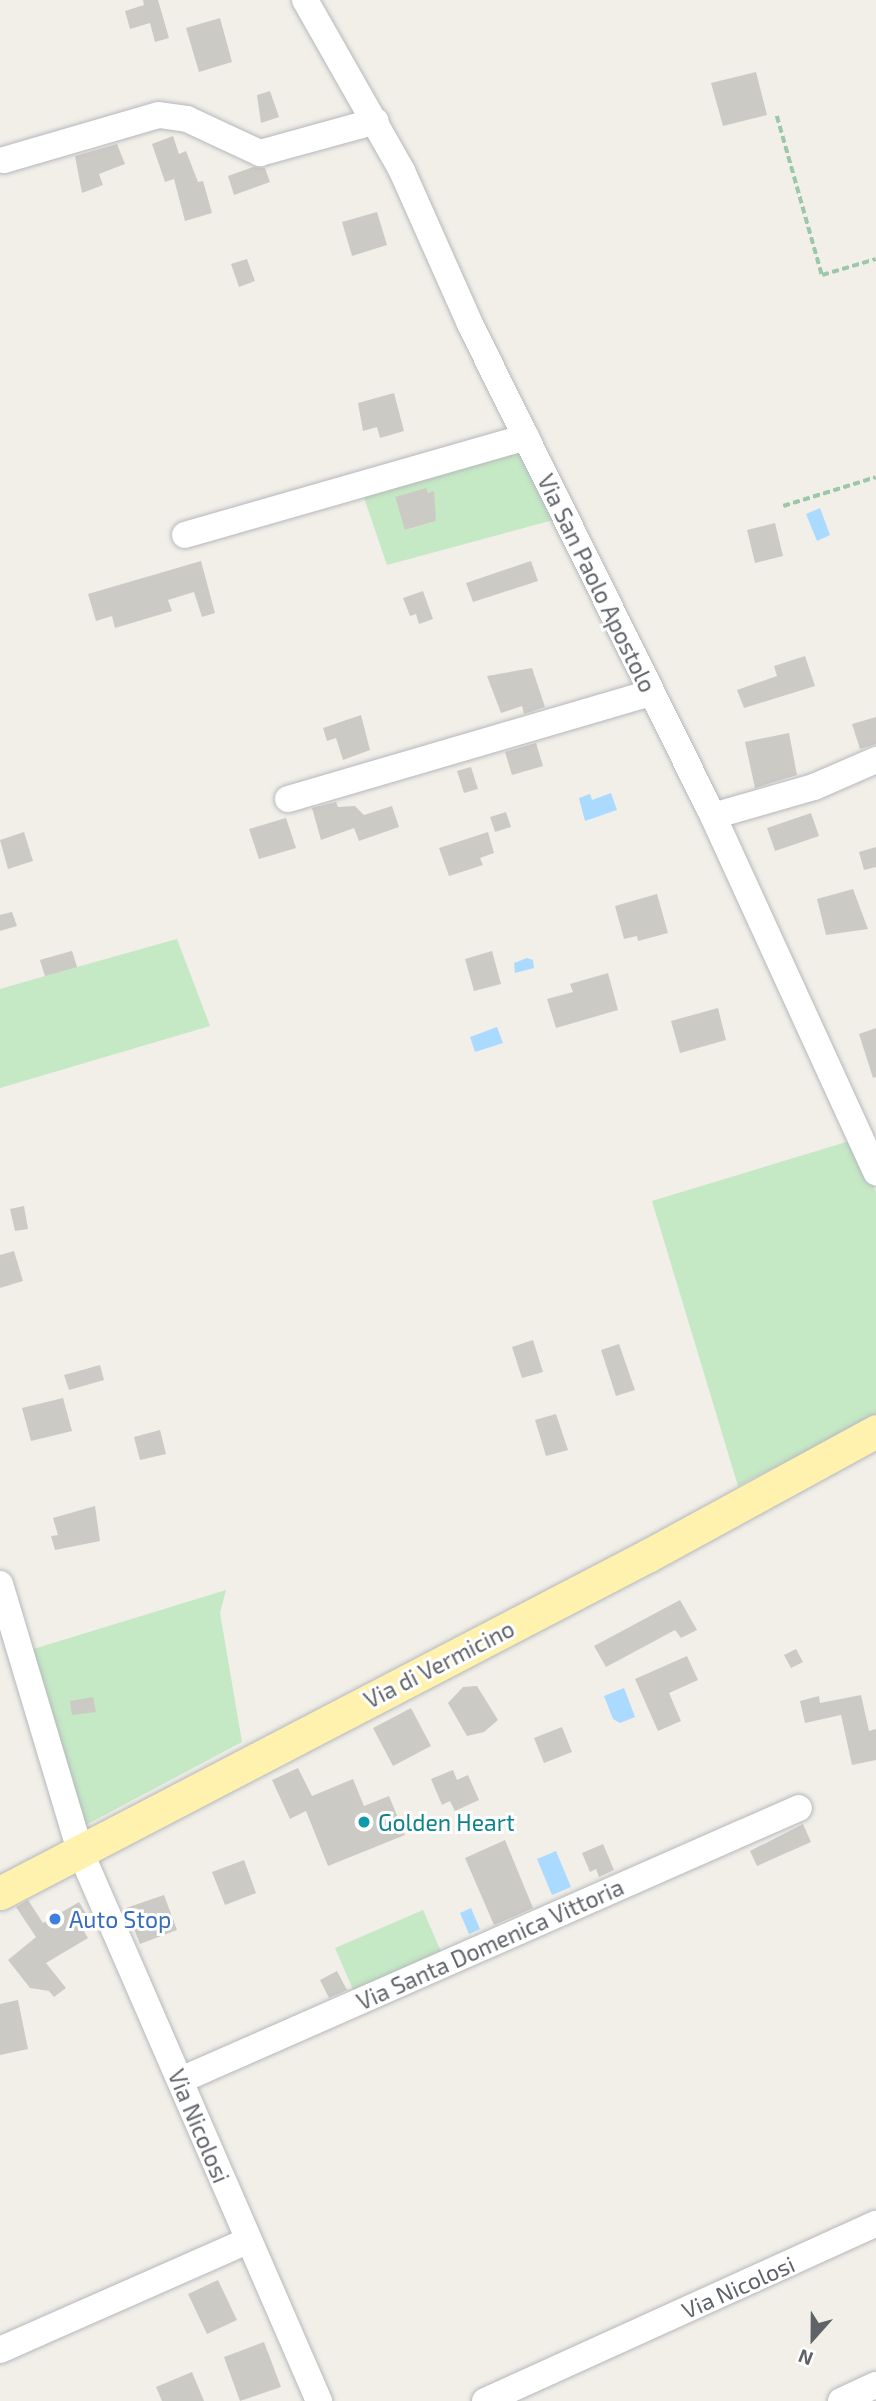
<!DOCTYPE html>
<style>
body{margin:0}
#map{position:relative;width:876px;height:2401px;overflow:hidden;background:#f1efe8;font-family:"Exo 2",sans-serif}
div>[style]{position:absolute}
.green>*{inset:0;background:#c5e8c5}
.water>*{inset:0;background:#aadaff}
.building>*{inset:0;background:#cccac5}
.path>*{height:3.5px;margin-top:-1.75px;transform-origin:0;background:repeating-linear-gradient(90deg,#9cc7a9 0 7px,transparent 0 10.5px)}
.roads{filter:drop-shadow(0 0 2px #b5b8bc) drop-shadow(0 0 2px #b5b8bc)}
.minor>*{height:26px;margin:-13px;padding:0 13px;transform-origin:13px;border-radius:13px;background:#fff}
.major>*{height:33px;margin:-16.5px;padding:0 16.5px;transform-origin:16.5px;border-radius:16.5px;background:#fff2af}
.dots>*{width:19px;height:19px;translate:-50% -50%;box-sizing:border-box;border:4px solid #fff;border-radius:50%}
span{translate:-50% -50%;white-space:nowrap;text-align:center;line-height:1.15;-webkit-text-stroke:6px #fff;paint-order:stroke}
.street-label{font-size:23px;color:#5f6368}
.culture-label{font-size:23px;color:#0d838f}
.left{translate:0 -50%;text-align:left}
.shop-label{font-size:23px;color:#366cbe}
.north{position:absolute;left:778px;top:2303px;width:70px;height:70px;-webkit-text-stroke:5px #fff;paint-order:stroke;rotate:201deg;font-size:19px;font-weight:700;line-height:28px;text-align:center;color:#5f6368}
.north::after{content:'';display:block;margin:auto;width:24px;height:32px;background:#5f6368;clip-path:polygon(50% 0,100% 100%,50% 72%,0 100%)}
</style>
<div id="map">
<div class="green">
<i style="clip-path:polygon(evenodd,522px 443px,557px 519px,387px 565px,361px 489px,522px 443px,426px 489px,436px 521px,406px 530px,395px 498px,426px 489px)"></i>
<i style="clip-path:polygon(177px 939px,210px 1026px,0 1088px,0 989px,45px 976px,40px 960px,72px 951px,77px 967px)"></i>
<i style="clip-path:polygon(853px 1140px,876px 1192px,876px 1416px,738px 1486px,652px 1201px)"></i>
<i style="clip-path:polygon(226px 1590px,220px 1613px,242px 1742px,84px 1826px,27px 1651px)"></i>
<i style="clip-path:polygon(423px 1910px,443px 1956px,355px 1994px,335px 1948px)"></i>
</div>
<div class="water">
<i style="clip-path:polygon(820px 508px,830px 535px,817px 541px,806px 514px)"></i>
<i style="clip-path:polygon(611px 793px,617px 810px,585px 821px,579px 798px,590px 794px,592px 800px)"></i>
<i style="clip-path:polygon(527px 958px,533px 960px,534px 968px,515px 973px,514px 963px)"></i>
<i style="clip-path:polygon(497px 1027px,503px 1043px,475px 1052px,470px 1037px)"></i>
<i style="clip-path:polygon(624px 1688px,635px 1717px,620px 1723px,613px 1719px,604px 1696px)"></i>
<i style="clip-path:polygon(556px 1851px,571px 1887px,552px 1895px,537px 1859px)"></i>
<i style="clip-path:polygon(471px 1908px,480px 1929px,469px 1934px,460px 1913px)"></i>
</div>
<div class="building">
<i style="clip-path:polygon(143px 0,158px 0,169px 38px,155px 42px,150px 23px,130px 29px,125px 11px,144px 5px)"></i>
<i style="clip-path:polygon(220px 18px,232px 62px,199px 72px,186px 28px)"></i>
<i style="clip-path:polygon(756px 72px,767px 115px,723px 126px,711px 83px)"></i>
<i style="clip-path:polygon(270px 91px,279px 117px,261px 123px,257px 95px)"></i>
<i style="clip-path:polygon(173px 136px,179px 154px,186px 151px,198px 182px,203px 181px,212px 213px,185px 221px,174px 179px,165px 182px,152px 144px)"></i>
<i style="clip-path:polygon(117px 144px,125px 164px,99px 174px,103px 185px,82px 193px,75px 156px)"></i>
<i style="clip-path:polygon(253px 167px,265px 168px,270px 182px,234px 195px,228px 176px)"></i>
<i style="clip-path:polygon(377px 212px,387px 245px,352px 256px,342px 222px)"></i>
<i style="clip-path:polygon(247px 259px,255px 281px,239px 287px,231px 264px)"></i>
<i style="clip-path:polygon(394px 393px,404px 431px,380px 438px,377px 427px,363px 431px,358px 403px)"></i>
<i style="clip-path:polygon(426px 488px,428px 493px,434px 491px,436px 521px,405px 530px,395px 497px)"></i>
<i style="clip-path:polygon(775px 523px,783px 556px,755px 563px,747px 530px)"></i>
<i style="clip-path:polygon(201px 561px,215px 613px,202px 617px,194px 592px,168px 600px,172px 611px,115px 628px,112px 616px,96px 621px,88px 594px)"></i>
<i style="clip-path:polygon(531px 561px,538px 581px,473px 602px,466px 583px)"></i>
<i style="clip-path:polygon(423px 591px,433px 619px,419px 624px,416px 614px,410px 616px,403px 598px)"></i>
<i style="clip-path:polygon(805px 656px,815px 686px,744px 708px,737px 690px,777px 676px,774px 666px)"></i>
<i style="clip-path:polygon(532px 668px,545px 707px,524px 714px,522px 706px,501px 713px,487px 676px)"></i>
<i style="clip-path:polygon(361px 715px,370px 750px,343px 760px,336px 738px,327px 741px,323px 728px)"></i>
<i style="clip-path:polygon(876px 717px,876px 744px,860px 749px,852px 724px)"></i>
<i style="clip-path:polygon(789px 733px,797px 775px,755px 788px,745px 742px)"></i>
<i style="clip-path:polygon(536px 743px,543px 766px,512px 775px,505px 752px)"></i>
<i style="clip-path:polygon(471px 767px,478px 789px,464px 793px,457px 771px)"></i>
<i style="clip-path:polygon(336px 802px,338px 807px,355px 806px,364px 815px,392px 806px,399px 827px,359px 841px,354px 828px,321px 840px,312px 808px)"></i>
<i style="clip-path:polygon(506px 812px,511px 827px,495px 832px,490px 817px)"></i>
<i style="clip-path:polygon(811px 813px,819px 836px,775px 851px,767px 828px)"></i>
<i style="clip-path:polygon(286px 818px,296px 848px,259px 859px,249px 829px)"></i>
<i style="clip-path:polygon(24px 832px,33px 861px,8px 869px,0 840px)"></i>
<i style="clip-path:polygon(488px 832px,494px 853px,480px 858px,483px 865px,449px 876px,439px 848px)"></i>
<i style="clip-path:polygon(876px 847px,876px 867px,864px 870px,859px 852px)"></i>
<i style="clip-path:polygon(853px 889px,868px 929px,826px 935px,817px 899px)"></i>
<i style="clip-path:polygon(657px 894px,668px 933px,638px 941px,637px 936px,624px 939px,615px 906px)"></i>
<i style="clip-path:polygon(12px 912px,17px 926px,0 931px,0 915px)"></i>
<i style="clip-path:polygon(72px 951px,77px 967px,45px 976px,40px 960px)"></i>
<i style="clip-path:polygon(492px 951px,501px 984px,474px 991px,465px 959px)"></i>
<i style="clip-path:polygon(608px 973px,618px 1010px,556px 1028px,547px 999px,573px 992px,570px 984px)"></i>
<i style="clip-path:polygon(718px 1008px,726px 1040px,680px 1053px,671px 1021px)"></i>
<i style="clip-path:polygon(876px 1028px,876px 1077px,873px 1078px,859px 1034px)"></i>
<i style="clip-path:polygon(24px 1206px,28px 1229px,15px 1231px,10px 1209px)"></i>
<i style="clip-path:polygon(14px 1251px,23px 1281px,0 1288px,0 1255px)"></i>
<i style="clip-path:polygon(533px 1340px,543px 1372px,522px 1378px,512px 1347px)"></i>
<i style="clip-path:polygon(619px 1344px,635px 1390px,616px 1396px,601px 1350px)"></i>
<i style="clip-path:polygon(100px 1365px,104px 1380px,69px 1390px,64px 1375px)"></i>
<i style="clip-path:polygon(63px 1398px,72px 1431px,31px 1441px,22px 1408px)"></i>
<i style="clip-path:polygon(556px 1414px,568px 1450px,546px 1456px,535px 1420px)"></i>
<i style="clip-path:polygon(160px 1430px,166px 1454px,140px 1460px,134px 1437px)"></i>
<i style="clip-path:polygon(95px 1506px,100px 1541px,55px 1550px,51px 1536px,58px 1535px,53px 1518px)"></i>
<i style="clip-path:polygon(680px 1600px,697px 1630px,681px 1638px,675px 1630px,606px 1667px,594px 1646px)"></i>
<i style="clip-path:polygon(796px 1649px,803px 1662px,791px 1668px,784px 1655px)"></i>
<i style="clip-path:polygon(687px 1656px,698px 1680px,669px 1693px,681px 1721px,658px 1731px,635px 1679px)"></i>
<i style="clip-path:polygon(477px 1686px,498px 1720px,484px 1732px,467px 1736px,448px 1703px,463px 1687px)"></i>
<i style="clip-path:polygon(861px 1695px,869px 1731px,876px 1729px,876px 1760px,852px 1765px,841px 1715px,805px 1723px,800px 1701px,819px 1696px,820px 1703px)"></i>
<i style="clip-path:polygon(93px 1697px,96px 1712px,72px 1715px,70px 1701px)"></i>
<i style="clip-path:polygon(411px 1708px,431px 1746px,393px 1766px,373px 1728px)"></i>
<i style="clip-path:polygon(562px 1727px,572px 1752px,544px 1763px,534px 1738px)"></i>
<i style="clip-path:polygon(298px 1768px,312px 1796px,353px 1779px,364px 1806px,389px 1796px,405px 1835px,328px 1866px,306px 1811px,290px 1819px,272px 1780px)"></i>
<i style="clip-path:polygon(453px 1770px,457px 1780px,468px 1775px,479px 1800px,455px 1811px,450px 1801px,442px 1805px,431px 1779px)"></i>
<i style="clip-path:polygon(803px 1824px,811px 1842px,757px 1866px,750px 1851px)"></i>
<i style="clip-path:polygon(505px 1840px,533px 1908px,494px 1925px,465px 1858px)"></i>
<i style="clip-path:polygon(603px 1844px,614px 1870px,599px 1877px,596px 1869px,590px 1872px,582px 1853px)"></i>
<i style="clip-path:polygon(244px 1860px,256px 1893px,225px 1905px,212px 1872px)"></i>
<i style="clip-path:polygon(164px 1895px,177px 1930px,140px 1944px,126px 1908px)"></i>
<i style="clip-path:polygon(28px 1900px,43px 1923px,79px 1902px,88px 1917px,79px 1923px,88px 1938px,46px 1963px,66px 1988px,54px 1997px,49px 1991px,30px 1988px,8px 1960px,36px 1937px,16px 1907px)"></i>
<i style="clip-path:polygon(337px 1971px,347px 1990px,329px 1998px,320px 1980px)"></i>
<i style="clip-path:polygon(18px 2000px,28px 2049px,0 2055px,0 2004px)"></i>
<i style="clip-path:polygon(218px 2280px,237px 2320px,207px 2334px,188px 2294px)"></i>
<i style="clip-path:polygon(264px 2342px,281px 2387px,240px 2401px,224px 2357px)"></i>
<i style="clip-path:polygon(192px 2372px,204px 2401px,162px 2401px,156px 2387px)"></i>
</div>
<div class="path">
<i style="left:777px;top:116px;width:165px;rotate:74.2deg"></i>
<i style="left:822px;top:275px;width:56px;rotate:-16.5deg"></i>
<i style="left:783px;top:506px;width:97px;rotate:-17.3deg"></i>
</div>
<div class="roads">
<div class="minor">
<i style="left:305px;top:0;width:197px;rotate:60.4deg"></i>
<i style="left:402px;top:171px;width:167px;rotate:66deg"></i>
<i style="left:470px;top:324px;width:549px;rotate:63.72deg"></i>
<i style="left:713px;top:816px;width:392px;rotate:65.4deg"></i>
<i style="left:4px;top:160px;width:161px;rotate:-16.2deg"></i>
<i style="left:159px;top:115px;width:28px;rotate:8deg"></i>
<i style="left:187px;top:119px;width:81px;rotate:25deg"></i>
<i style="left:260px;top:153px;width:120px;rotate:-15.4deg"></i>
<i style="left:185px;top:535px;width:355px;rotate:-16deg"></i>
<i style="left:288px;top:799px;width:378px;rotate:-16.3deg"></i>
<i style="left:713px;top:816px;width:105px;rotate:-16deg"></i>
<i style="left:814px;top:787px;width:68px;rotate:-23.5deg"></i>
<i style="left:0;top:1584px;width:279px;rotate:73.3deg"></i>
<i style="left:80px;top:1851px;width:600px;rotate:66.51deg"></i>
<i style="left:181px;top:2080px;width:675px;rotate:-23.76deg"></i>
<i style="left:0;top:2350px;width:270px;rotate:-23.8deg"></i>
<i style="left:485px;top:2401px;width:429px;rotate:-24.4deg"></i>
<i style="left:841px;top:2401px;width:38px;rotate:-25deg"></i>
</div>
<div class="major">
<i style="left:0;top:1893px;width:732px;rotate:-27.51deg"></i>
<i style="left:649px;top:1555px;width:259px;rotate:-28.6deg"></i>
</div>
</div>
<div class="dots">
<i style="left:364px;top:1822px;background:#0f9aa8"></i>
<i style="left:55px;top:1919px;background:#3f7fe0"></i>
</div>
<div class="street-label">
<span style="left:597px;top:583px;rotate:64deg">Via San Paolo Apostolo</span>
<span style="left:439px;top:1664px;rotate:-27deg">Via di Vermicino</span>
<span style="left:490px;top:1944px;rotate:-24deg">Via Santa Domenica Vittoria</span>
<span style="left:199px;top:2126px;rotate:67deg">Via Nicolosi</span>
<span style="left:738px;top:2287px;rotate:-24deg">Via Nicolosi</span>
</div>
<div class="culture-label">
<span class="left" style="left:378px;top:1822px">Golden Heart</span>
</div>
<div class="shop-label">
<span class="left" style="left:69px;top:1919px">Auto Stop</span>
</div>
<div class="north">N</div>
</div>
